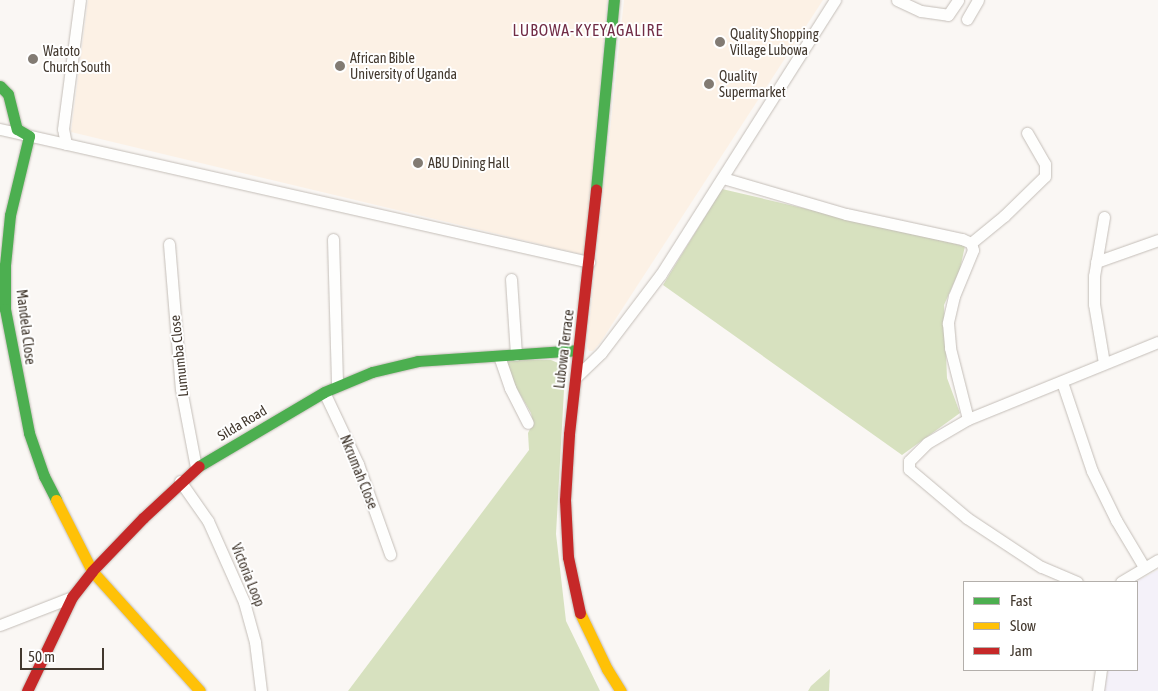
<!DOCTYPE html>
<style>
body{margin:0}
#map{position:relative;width:1158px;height:691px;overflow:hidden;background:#faf7f4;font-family:"Asap Condensed",sans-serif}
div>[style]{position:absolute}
.built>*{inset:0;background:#fcf1e5}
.industrial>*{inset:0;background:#f4f1f9}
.green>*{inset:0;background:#d7e1bf}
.roads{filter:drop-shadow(0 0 1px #c4beb8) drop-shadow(0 0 1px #c4beb8)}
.street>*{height:11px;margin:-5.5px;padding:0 5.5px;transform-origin:5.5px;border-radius:5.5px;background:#fefefd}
.fast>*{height:11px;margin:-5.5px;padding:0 5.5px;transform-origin:5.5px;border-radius:5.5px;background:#4caf50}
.slow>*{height:11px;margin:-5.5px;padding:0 5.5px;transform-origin:5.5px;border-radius:5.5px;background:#ffc107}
.jam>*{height:11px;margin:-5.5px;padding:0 5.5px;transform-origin:5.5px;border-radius:5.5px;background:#c62828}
.dots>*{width:14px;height:14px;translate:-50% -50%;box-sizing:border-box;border:2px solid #fff;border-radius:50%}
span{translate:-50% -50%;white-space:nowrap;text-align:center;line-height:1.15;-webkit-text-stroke:4px #fff;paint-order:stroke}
.poi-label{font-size:14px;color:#42382e}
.left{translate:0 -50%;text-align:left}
.street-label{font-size:14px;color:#42382e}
.quarter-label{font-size:16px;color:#712d46;letter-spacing:1px}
.legend{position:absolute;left:963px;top:581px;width:175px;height:90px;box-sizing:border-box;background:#fff;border:1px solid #b3afab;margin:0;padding:6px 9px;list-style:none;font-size:15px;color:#42382e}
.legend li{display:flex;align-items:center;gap:10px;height:25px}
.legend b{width:25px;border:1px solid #b3afab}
.scale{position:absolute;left:20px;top:648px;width:84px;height:22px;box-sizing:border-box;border:2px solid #42382e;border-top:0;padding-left:6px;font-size:15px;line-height:18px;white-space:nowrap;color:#42382e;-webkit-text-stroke:4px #fff;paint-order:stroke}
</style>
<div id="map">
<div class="built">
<i style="clip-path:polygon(88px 0,607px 0,585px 255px,71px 132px)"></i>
<i style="clip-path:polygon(624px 0,823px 0,600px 343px,593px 351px,589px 351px,587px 346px)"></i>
</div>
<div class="industrial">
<i style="clip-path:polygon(1158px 570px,1158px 691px,1104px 691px,1108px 670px,1137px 670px,1135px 582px)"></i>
</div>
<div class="green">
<i style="clip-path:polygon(722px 189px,965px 246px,960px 269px,944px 305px,947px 378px,960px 413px,902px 455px,663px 285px)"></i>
<i style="clip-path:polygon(509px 360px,551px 360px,558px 363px,565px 372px,556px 534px,566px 621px,600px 691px,348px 691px,529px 450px,528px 433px,533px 423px,531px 413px,517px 389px,505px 362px)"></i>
<i style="clip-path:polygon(830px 669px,829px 691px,808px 691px,811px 686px)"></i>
</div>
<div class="roads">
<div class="street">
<i style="left:897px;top:0;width:26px;rotate:25deg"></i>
<i style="left:921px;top:11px;width:27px;rotate:8deg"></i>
<i style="left:948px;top:15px;width:18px;rotate:-56deg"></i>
<i style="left:967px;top:19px;width:22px;rotate:-60deg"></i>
<i style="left:0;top:129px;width:604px;rotate:12.72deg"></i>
<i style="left:66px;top:144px;width:15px;rotate:-101deg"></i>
<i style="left:63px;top:129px;width:130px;rotate:-82.5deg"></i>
<i style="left:723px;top:178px;width:128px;rotate:16.3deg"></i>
<i style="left:846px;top:214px;width:119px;rotate:12.2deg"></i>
<i style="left:962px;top:239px;width:10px;rotate:24deg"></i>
<i style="left:971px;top:243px;width:7px;rotate:74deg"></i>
<i style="left:973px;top:250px;width:50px;rotate:112.4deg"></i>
<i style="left:954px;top:296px;width:28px;rotate:103deg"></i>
<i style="left:948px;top:323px;width:25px;rotate:85deg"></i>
<i style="left:950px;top:348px;width:73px;rotate:75.8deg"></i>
<i style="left:1104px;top:217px;width:60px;rotate:99.6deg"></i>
<i style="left:1094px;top:276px;width:28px;rotate:90deg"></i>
<i style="left:1094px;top:304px;width:60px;rotate:80.4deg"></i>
<i style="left:333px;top:239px;width:147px;rotate:88.4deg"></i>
<i style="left:971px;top:243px;width:43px;rotate:-39.3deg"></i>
<i style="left:1004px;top:216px;width:57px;rotate:-44.3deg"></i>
<i style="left:1045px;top:176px;width:12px;rotate:-90deg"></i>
<i style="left:1045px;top:164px;width:36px;rotate:-120deg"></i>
<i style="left:169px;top:244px;width:145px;rotate:85.3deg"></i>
<i style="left:181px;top:389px;width:80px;rotate:79.2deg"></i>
<i style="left:1096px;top:262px;width:66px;rotate:-19.5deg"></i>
<i style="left:511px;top:279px;width:76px;rotate:86.2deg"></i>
<i style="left:499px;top:356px;width:34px;rotate:71deg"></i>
<i style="left:510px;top:388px;width:39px;rotate:63deg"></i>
<i style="left:576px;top:377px;width:35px;rotate:-44deg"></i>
<i style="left:601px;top:353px;width:99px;rotate:-52.8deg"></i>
<i style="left:661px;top:274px;width:325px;rotate:-57.6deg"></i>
<i style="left:1062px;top:382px;width:94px;rotate:71.4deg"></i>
<i style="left:1092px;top:471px;width:55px;rotate:63.9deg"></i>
<i style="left:1116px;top:520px;width:55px;rotate:59.2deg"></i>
<i style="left:324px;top:392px;width:80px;rotate:64.7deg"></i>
<i style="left:358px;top:464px;width:96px;rotate:70.4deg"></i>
<i style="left:180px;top:481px;width:49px;rotate:55deg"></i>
<i style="left:208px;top:521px;width:89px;rotate:66deg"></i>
<i style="left:244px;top:602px;width:41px;rotate:74.6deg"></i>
<i style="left:255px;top:642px;width:49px;rotate:83deg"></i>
<i style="left:1077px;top:582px;width:39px;rotate:-157deg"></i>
<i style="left:1041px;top:567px;width:89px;rotate:-146.5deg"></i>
<i style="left:967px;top:518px;width:76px;rotate:-139.8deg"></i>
<i style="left:909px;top:469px;width:8px;rotate:-90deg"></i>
<i style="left:909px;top:461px;width:25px;rotate:-45deg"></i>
<i style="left:927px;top:443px;width:48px;rotate:-30.3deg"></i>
<i style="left:968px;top:419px;width:205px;rotate:-22.1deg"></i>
<i style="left:1121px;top:582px;width:43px;rotate:-30.7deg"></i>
<i style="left:0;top:625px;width:77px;rotate:-21.3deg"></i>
<i style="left:1098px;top:691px;width:21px;rotate:-82deg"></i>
</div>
<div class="fast">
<i style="left:0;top:86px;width:11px;rotate:45deg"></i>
<i style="left:8px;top:94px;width:36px;rotate:76deg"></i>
<i style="left:17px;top:129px;width:14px;rotate:30deg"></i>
<i style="left:29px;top:136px;width:81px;rotate:103.5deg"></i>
<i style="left:10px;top:215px;width:50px;rotate:95.7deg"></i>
<i style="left:5px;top:265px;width:44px;rotate:90deg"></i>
<i style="left:5px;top:309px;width:126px;rotate:79deg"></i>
<i style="left:29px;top:433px;width:46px;rotate:70.8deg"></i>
<i style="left:44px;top:476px;width:27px;rotate:63deg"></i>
<i style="left:596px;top:189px;width:190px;rotate:-84.6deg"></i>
<i style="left:199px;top:466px;width:145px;rotate:-30.6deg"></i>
<i style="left:324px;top:392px;width:52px;rotate:-22.6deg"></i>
<i style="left:372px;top:372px;width:47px;rotate:-13.4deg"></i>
<i style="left:418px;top:361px;width:160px;rotate:-3.9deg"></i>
</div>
<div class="slow">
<i style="left:56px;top:500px;width:80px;rotate:63.1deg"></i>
<i style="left:92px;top:571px;width:161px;rotate:48deg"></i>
<i style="left:580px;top:613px;width:62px;rotate:64.3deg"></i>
<i style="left:607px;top:669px;width:26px;rotate:58deg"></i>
</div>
<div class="jam">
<i style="left:580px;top:613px;width:57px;rotate:-102.1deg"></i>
<i style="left:568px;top:557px;width:57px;rotate:-93deg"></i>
<i style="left:565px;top:500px;width:66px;rotate:-86.5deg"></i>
<i style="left:569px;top:434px;width:246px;rotate:-83.7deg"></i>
<i style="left:27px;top:691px;width:104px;rotate:-64.4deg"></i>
<i style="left:72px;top:597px;width:33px;rotate:-52deg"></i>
<i style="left:92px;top:571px;width:74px;rotate:-46.1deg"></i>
<i style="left:143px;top:518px;width:76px;rotate:-42.9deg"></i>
</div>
</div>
<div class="dots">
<i style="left:720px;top:42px;background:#827b73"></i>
<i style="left:33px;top:59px;background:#827b73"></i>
<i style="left:340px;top:66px;background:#827b73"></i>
<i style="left:709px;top:84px;background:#827b73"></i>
<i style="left:418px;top:163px;background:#827b73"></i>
</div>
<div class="poi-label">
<span class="left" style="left:730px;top:42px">Quality Shopping<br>Village Lubowa</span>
<span class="left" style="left:43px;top:59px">Watoto<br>Church South</span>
<span class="left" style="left:350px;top:66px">African Bible<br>University of Uganda</span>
<span class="left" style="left:719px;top:84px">Quality<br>Supermarket</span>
<span class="left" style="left:428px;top:163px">ABU Dining Hall</span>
</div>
<div class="street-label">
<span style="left:26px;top:327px;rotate:83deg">Mandela Close</span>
<span style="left:564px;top:349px;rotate:-83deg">Lubowa Terrace</span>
<span style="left:179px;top:356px;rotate:-96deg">Lumumba Close</span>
<span style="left:242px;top:423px;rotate:-31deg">Silda Road</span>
<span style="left:359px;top:472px;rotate:68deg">Nkrumah Close</span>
<span style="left:248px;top:575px;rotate:68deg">Victoria Loop</span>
</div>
<div class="quarter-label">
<span style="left:588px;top:30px">LUBOWA-KYEYAGALIRE</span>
</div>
<ul class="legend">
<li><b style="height:6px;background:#4caf50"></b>Fast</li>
<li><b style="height:6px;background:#ffc107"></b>Slow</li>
<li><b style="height:6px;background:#c62828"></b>Jam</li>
</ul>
<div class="scale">50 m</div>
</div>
